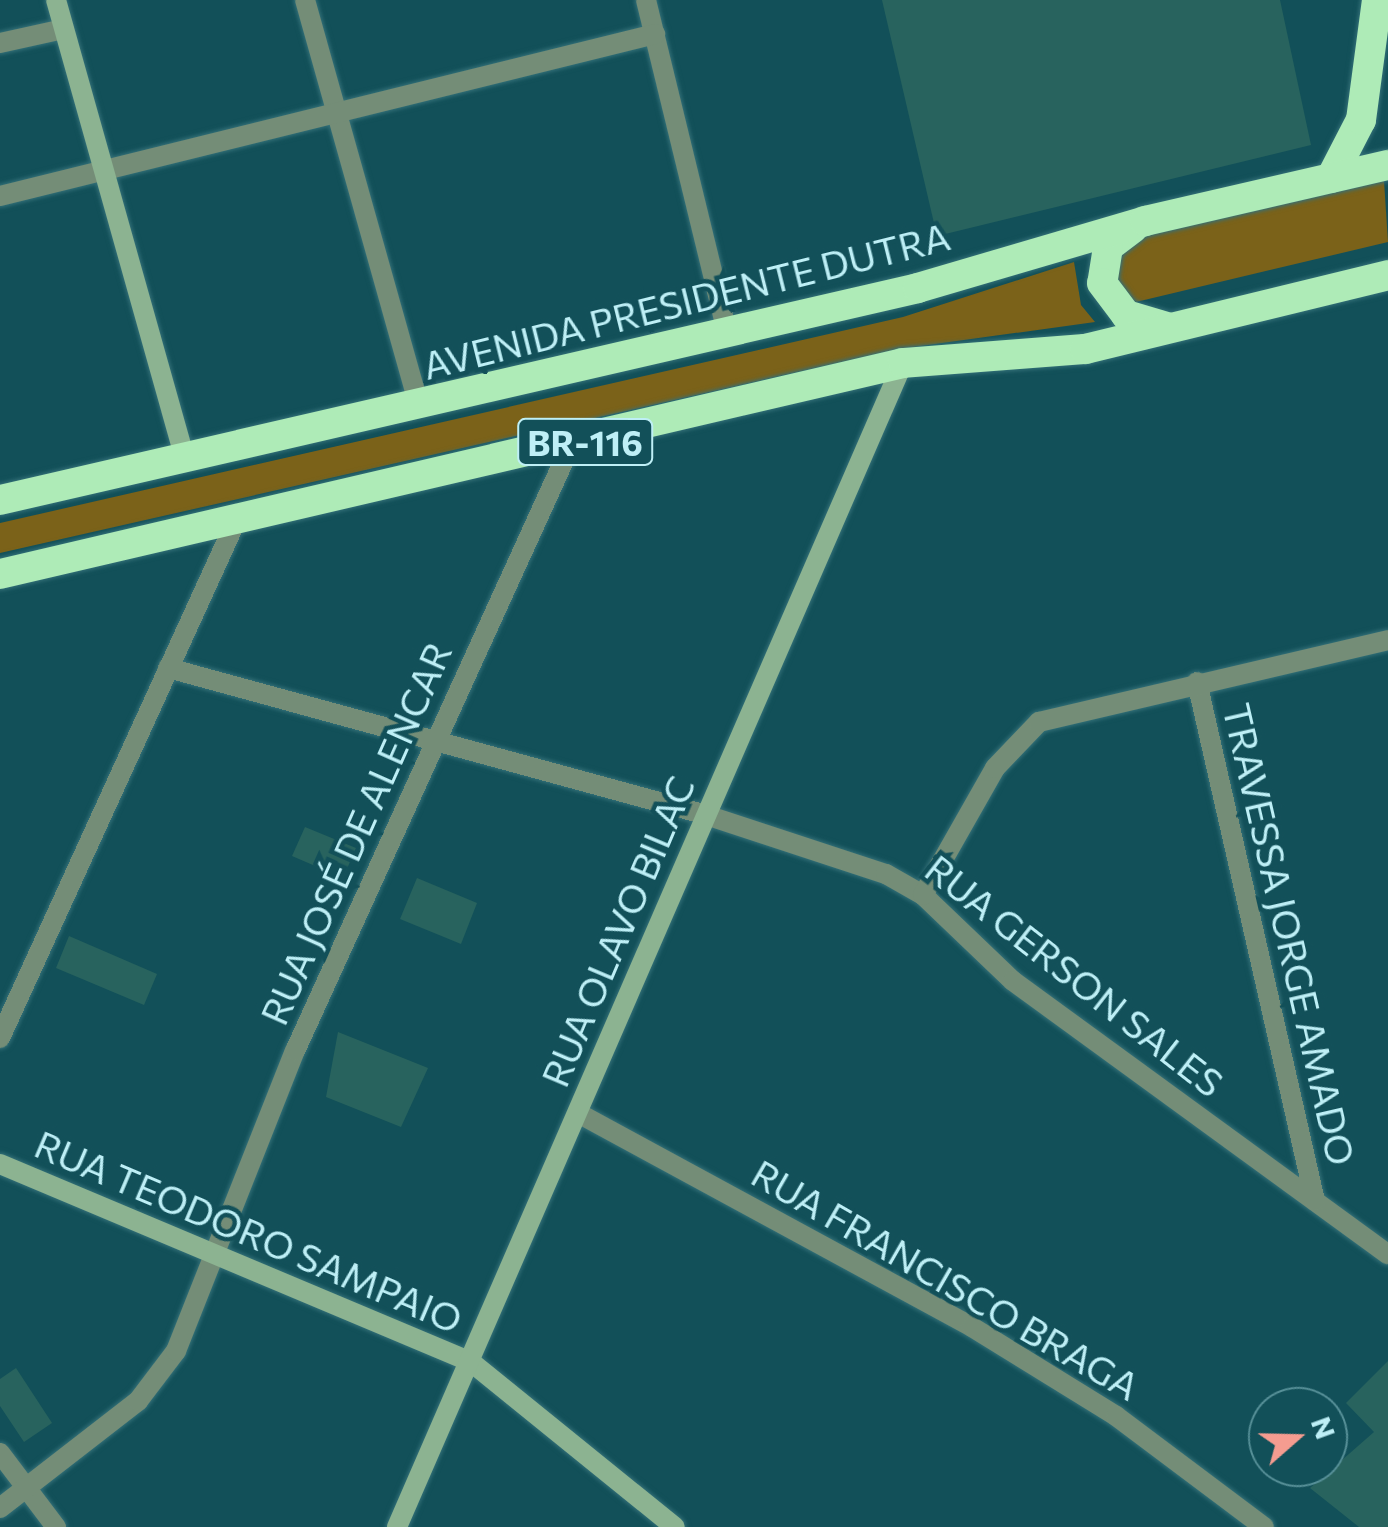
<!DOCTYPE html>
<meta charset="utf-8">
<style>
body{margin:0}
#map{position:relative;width:1388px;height:1527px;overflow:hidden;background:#125059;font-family:Commissioner,sans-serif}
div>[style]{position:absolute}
.green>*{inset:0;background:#7b6219}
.building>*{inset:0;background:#28635e}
.roads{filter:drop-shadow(0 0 2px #347078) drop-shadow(0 0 2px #347078)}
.street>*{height:20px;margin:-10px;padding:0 10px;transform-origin:10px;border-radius:10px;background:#748d77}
.secondary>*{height:20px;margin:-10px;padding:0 10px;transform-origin:10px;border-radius:10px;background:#8cb391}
.highway>*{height:30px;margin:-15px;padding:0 15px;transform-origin:15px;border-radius:15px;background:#aeebb7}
span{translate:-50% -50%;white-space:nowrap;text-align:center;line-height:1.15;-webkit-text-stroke:9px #125059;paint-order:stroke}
.shield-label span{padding:2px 8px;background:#125059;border:2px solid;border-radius:8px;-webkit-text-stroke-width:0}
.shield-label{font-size:35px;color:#beeff6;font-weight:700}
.street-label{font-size:38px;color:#beeff6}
.north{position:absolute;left:1248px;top:1387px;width:100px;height:100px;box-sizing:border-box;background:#125059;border:2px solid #579098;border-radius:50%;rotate:70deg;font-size:28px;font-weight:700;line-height:40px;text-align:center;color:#beeff6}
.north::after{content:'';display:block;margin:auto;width:35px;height:45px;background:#f59c90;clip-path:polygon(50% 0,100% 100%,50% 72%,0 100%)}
</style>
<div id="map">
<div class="green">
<i style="clip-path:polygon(1384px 181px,1388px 242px,1136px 302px,1119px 292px,1114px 254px,1133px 238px)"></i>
<i style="clip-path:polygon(1074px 262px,1081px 305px,1095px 322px,899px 349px,0 553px,0 523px,903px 317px)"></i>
</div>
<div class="building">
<i style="clip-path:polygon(882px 0,1280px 0,1311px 145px,937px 236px)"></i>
<i style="clip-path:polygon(305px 827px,356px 848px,343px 878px,292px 856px)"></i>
<i style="clip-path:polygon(417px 878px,477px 903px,461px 944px,400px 919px)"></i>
<i style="clip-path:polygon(69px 936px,157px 974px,144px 1005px,56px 968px)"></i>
<i style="clip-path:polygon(338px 1032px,428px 1068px,401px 1127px,326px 1097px)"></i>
<i style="clip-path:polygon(1388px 1361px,1388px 1527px,1359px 1527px,1310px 1488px,1374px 1432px,1346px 1403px)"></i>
<i style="clip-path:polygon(16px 1368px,52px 1423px,24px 1442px,0 1406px,0 1379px)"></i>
</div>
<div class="roads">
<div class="street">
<i style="left:305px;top:0;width:421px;rotate:74.3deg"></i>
<i style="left:646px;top:0;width:343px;rotate:76.3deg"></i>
<i style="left:0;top:43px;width:65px;rotate:-12.5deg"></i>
<i style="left:0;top:196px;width:675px;rotate:-13.89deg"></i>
<i style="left:168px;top:668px;width:555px;rotate:15.26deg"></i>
<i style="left:703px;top:814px;width:193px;rotate:18.2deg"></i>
<i style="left:886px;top:874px;width:43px;rotate:29.6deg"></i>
<i style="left:923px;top:895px;width:124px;rotate:43.7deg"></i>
<i style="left:1013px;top:981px;width:464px;rotate:36.1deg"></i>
<i style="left:1197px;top:682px;width:532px;rotate:77.19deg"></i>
<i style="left:923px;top:895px;width:146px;rotate:-60.4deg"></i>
<i style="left:995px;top:768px;width:64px;rotate:-46.3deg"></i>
<i style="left:1039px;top:722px;width:359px;rotate:-13.2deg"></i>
<i style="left:0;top:1038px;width:568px;rotate:-65.46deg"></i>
<i style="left:578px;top:1113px;width:448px;rotate:28.5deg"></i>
<i style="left:972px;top:1327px;width:169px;rotate:31.7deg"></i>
<i style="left:1116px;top:1416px;width:185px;rotate:36.9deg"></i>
<i style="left:0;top:1453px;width:93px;rotate:52.9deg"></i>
<i style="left:0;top:1508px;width:175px;rotate:-37.8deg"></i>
<i style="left:138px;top:1401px;width:63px;rotate:-52.8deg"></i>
<i style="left:176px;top:1351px;width:323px;rotate:-68.4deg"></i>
<i style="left:295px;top:1051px;width:666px;rotate:-65.51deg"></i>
</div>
<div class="secondary">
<i style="left:56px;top:0;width:476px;rotate:74.3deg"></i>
<i style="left:0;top:1164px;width:511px;rotate:22.8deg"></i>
<i style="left:471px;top:1362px;width:262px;rotate:39deg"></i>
<i style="left:397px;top:1527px;width:1269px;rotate:-66.51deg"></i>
</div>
<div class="highway">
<i style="left:1331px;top:178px;width:65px;rotate:-62.7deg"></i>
<i style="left:1361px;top:120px;width:121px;rotate:-82.4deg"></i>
<i style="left:1133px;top:228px;width:31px;rotate:143deg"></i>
<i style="left:1108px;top:247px;width:36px;rotate:99deg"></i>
<i style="left:1102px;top:283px;width:40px;rotate:53deg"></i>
<i style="left:1126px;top:315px;width:43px;rotate:16.3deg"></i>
<i style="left:0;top:500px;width:942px;rotate:-13deg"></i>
<i style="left:918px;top:288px;width:237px;rotate:-16.4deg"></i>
<i style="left:1145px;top:221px;width:249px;rotate:-13deg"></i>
<i style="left:0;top:574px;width:927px;rotate:-13.15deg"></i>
<i style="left:903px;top:363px;width:183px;rotate:-4.4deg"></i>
<i style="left:1085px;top:349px;width:312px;rotate:-13.7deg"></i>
</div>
</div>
<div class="shield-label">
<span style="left:585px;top:442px">BR-116</span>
</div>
<div class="street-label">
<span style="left:686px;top:300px;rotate:-14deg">AVENIDA PRESIDENTE DUTRA</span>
<span style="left:355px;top:833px;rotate:-66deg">RUA JOSÉ DE ALENCAR</span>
<span style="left:617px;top:931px;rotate:-67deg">RUA OLAVO BILAC</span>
<span style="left:1290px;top:934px;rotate:77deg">TRAVESSA JORGE AMADO</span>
<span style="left:1075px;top:975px;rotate:38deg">RUA GERSON SALES</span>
<span style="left:249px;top:1231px;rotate:23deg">RUA TEODORO SAMPAIO</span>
<span style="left:946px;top:1279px;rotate:30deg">RUA FRANCISCO BRAGA</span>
</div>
<div class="north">N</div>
</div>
